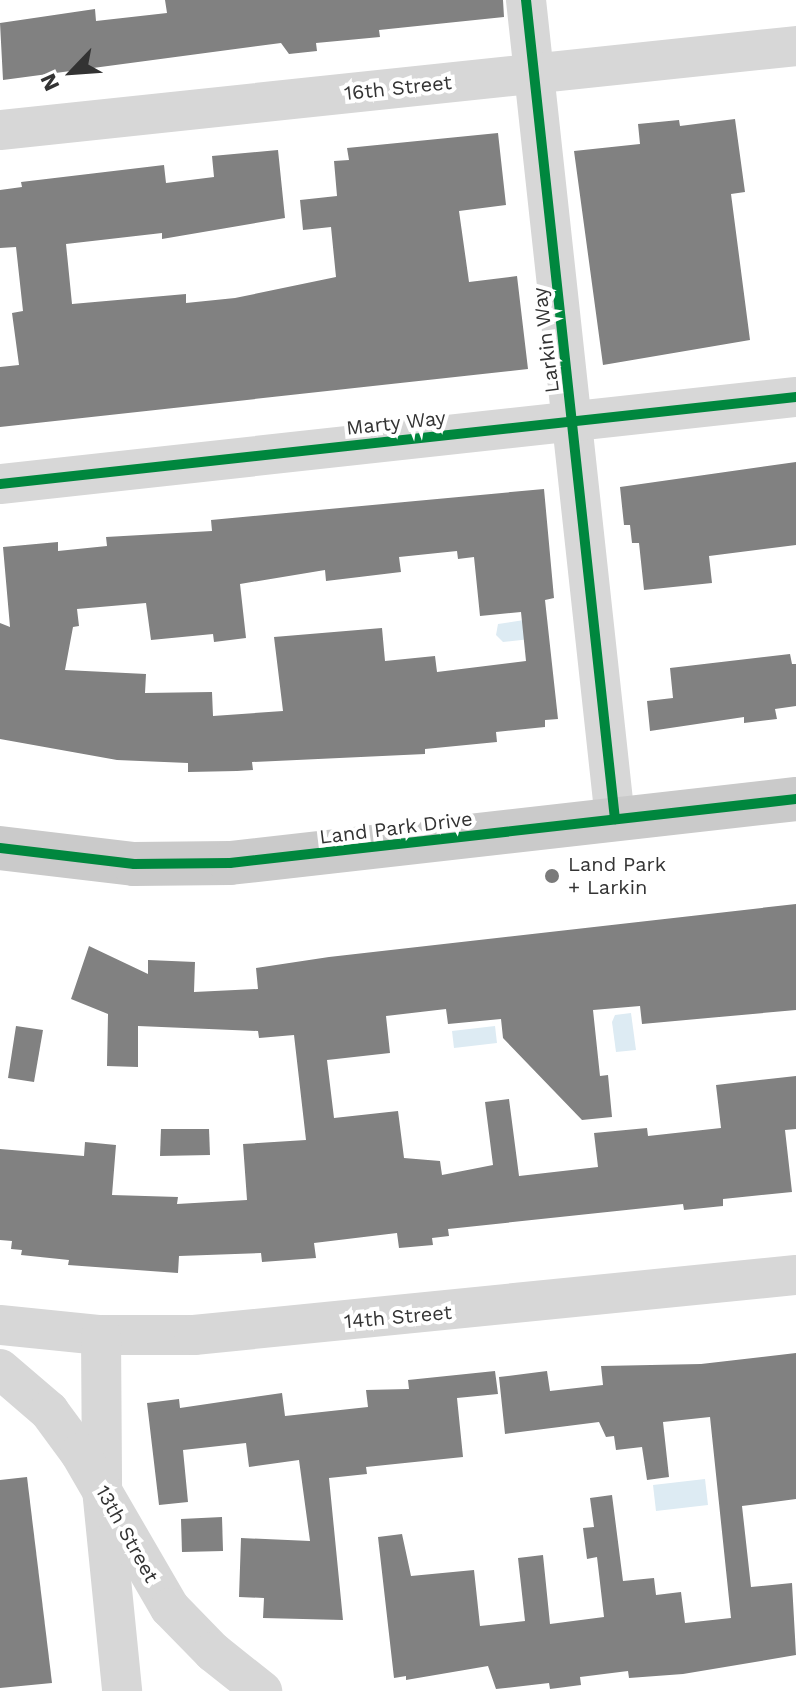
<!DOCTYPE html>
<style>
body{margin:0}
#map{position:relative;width:796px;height:1691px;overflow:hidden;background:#fff;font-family:"Work Sans",sans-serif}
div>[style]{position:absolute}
.water>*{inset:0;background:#ddebf3}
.building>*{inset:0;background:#818181}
.minor>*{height:40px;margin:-20px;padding:0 20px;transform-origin:20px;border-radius:20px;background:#d7d7d7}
.major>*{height:44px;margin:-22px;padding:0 22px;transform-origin:22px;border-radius:22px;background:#cacaca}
.cycleway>*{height:10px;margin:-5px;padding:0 5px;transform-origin:5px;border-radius:5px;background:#00873e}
.dots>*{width:22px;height:22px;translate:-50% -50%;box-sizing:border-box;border:4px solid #fff;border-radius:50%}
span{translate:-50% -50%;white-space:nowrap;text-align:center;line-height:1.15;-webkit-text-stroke:8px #fff;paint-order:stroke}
.street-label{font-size:20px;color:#333}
.poi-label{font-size:20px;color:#333}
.left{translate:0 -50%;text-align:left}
.north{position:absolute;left:32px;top:32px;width:80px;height:80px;-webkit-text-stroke:6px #fff;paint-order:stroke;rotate:245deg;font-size:22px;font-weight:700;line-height:32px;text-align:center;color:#333}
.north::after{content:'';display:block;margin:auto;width:28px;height:36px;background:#333;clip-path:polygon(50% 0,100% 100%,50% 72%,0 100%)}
</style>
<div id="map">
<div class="water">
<i style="clip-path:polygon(537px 618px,539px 638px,503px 642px,496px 635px,498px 624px)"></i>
<i style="clip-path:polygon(631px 1013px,636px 1050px,616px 1052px,612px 1022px,615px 1015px)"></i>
<i style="clip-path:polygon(495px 1026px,497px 1043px,454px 1048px,452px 1031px)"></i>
<i style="clip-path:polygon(705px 1479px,708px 1505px,656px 1511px,653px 1485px)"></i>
</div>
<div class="building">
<i style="clip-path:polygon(165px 0,503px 0,504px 17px,379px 30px,380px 37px,316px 43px,317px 51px,289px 54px,281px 43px,3px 80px,0 23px,95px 9px,96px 21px,167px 13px)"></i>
<i style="clip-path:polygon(735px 119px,745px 192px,731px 194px,750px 340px,603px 365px,574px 151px,640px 144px,638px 124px,679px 120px,680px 126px)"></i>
<i style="clip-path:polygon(498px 133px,506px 205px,459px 211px,469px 282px,517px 276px,528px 369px,0 427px,0 367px,19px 365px,12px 313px,23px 311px,16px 247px,0 248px,0 190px,22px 187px,21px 182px,164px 165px,166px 183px,214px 177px,212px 156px,278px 150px,285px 218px,162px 239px,162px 233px,66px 244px,72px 304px,186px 294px,186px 303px,235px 298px,336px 277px,331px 227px,303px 230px,300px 200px,337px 196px,334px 161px,349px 160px,347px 148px)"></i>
<i style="clip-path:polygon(796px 462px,796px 545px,709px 556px,712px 583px,644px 590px,639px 543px,632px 543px,630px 525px,624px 525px,620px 487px)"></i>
<i style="clip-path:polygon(evenodd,544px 489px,554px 598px,545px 600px,558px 719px,545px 720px,545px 727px,496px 732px,497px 742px,425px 749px,425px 754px,252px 762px,253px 770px,237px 771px,188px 772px,188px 763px,117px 760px,0 739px,0 623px,10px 627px,3px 547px,58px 542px,58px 551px,107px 546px,106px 537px,212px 531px,211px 520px,544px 489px,457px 551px,458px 559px,474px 557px,480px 616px,521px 612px,526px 661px,437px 672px,435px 656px,385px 661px,382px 628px,274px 637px,283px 711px,213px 716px,212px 692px,145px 693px,146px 674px,65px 670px,73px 627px,79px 626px,77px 609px,146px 603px,151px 640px,213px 634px,214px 642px,246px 638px,240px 584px,325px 570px,326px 581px,401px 572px,399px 557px,457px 551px)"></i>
<i style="clip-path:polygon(790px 654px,792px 664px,796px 664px,796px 706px,775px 709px,777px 719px,744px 723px,744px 717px,650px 731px,647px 701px,673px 698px,670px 668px)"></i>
<i style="clip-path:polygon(796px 904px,796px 1010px,642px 1024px,640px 1006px,593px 1010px,600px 1076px,608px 1075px,612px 1117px,582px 1120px,503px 1038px,501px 1019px,448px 1024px,446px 1009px,386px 1016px,390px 1053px,327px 1060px,334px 1118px,398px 1111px,404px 1158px,440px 1161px,442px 1175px,493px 1165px,485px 1102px,509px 1099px,519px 1176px,598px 1167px,594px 1133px,647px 1128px,648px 1136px,721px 1128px,716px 1085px,796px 1076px,796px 1129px,785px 1130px,792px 1192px,723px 1199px,723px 1206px,684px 1210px,683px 1204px,448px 1229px,449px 1236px,432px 1238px,433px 1245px,399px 1248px,397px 1233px,314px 1243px,316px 1258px,262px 1262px,261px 1253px,179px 1256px,178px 1273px,68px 1265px,69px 1260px,21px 1255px,22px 1250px,11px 1249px,12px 1241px,0 1240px,0 1149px,84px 1156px,85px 1142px,116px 1145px,112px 1195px,178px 1197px,177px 1204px,247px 1200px,243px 1144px,306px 1140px,294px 1035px,259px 1038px,258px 1031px,138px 1026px,138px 1067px,107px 1066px,108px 1014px,71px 999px,89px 946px,148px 974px,148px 960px,195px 962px,194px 992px,258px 989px,256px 968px,329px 957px)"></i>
<i style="clip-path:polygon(16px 1026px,43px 1030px,34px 1082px,8px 1078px)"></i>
<i style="clip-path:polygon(161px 1129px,209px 1129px,210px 1155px,160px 1156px)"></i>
<i style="clip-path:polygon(796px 1353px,796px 1499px,742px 1506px,751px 1587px,792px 1583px,796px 1655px,683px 1674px,629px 1678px,628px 1671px,580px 1677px,581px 1685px,550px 1689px,549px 1683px,496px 1689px,488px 1666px,406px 1680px,406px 1676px,394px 1678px,378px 1537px,402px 1534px,411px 1576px,474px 1570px,480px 1626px,525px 1621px,518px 1558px,543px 1555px,550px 1624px,604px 1617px,597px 1557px,587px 1559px,583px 1528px,594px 1527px,590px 1498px,612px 1495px,623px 1581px,654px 1578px,656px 1595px,681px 1592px,685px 1623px,731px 1618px,710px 1417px,663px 1422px,669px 1477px,647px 1480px,642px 1447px,616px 1450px,614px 1436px,606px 1437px,599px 1422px,505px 1434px,499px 1377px,547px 1371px,550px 1391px,603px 1385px,601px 1366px,701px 1364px)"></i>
<i style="clip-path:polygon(495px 1371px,498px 1394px,457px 1398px,463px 1457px,366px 1467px,367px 1474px,329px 1478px,343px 1620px,263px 1618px,264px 1598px,239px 1597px,241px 1538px,310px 1541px,299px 1460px,249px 1467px,246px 1443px,183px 1450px,188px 1502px,159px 1505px,147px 1403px,179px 1399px,180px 1408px,282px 1393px,285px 1416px,368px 1407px,366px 1390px,409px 1389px,408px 1380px)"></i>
<i style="clip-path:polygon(27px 1477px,52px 1683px,0 1688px,0 1480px)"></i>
<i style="clip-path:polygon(222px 1517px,223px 1551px,182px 1552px,181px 1519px)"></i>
</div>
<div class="minor">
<i style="left:526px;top:0;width:824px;rotate:83.8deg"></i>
<i style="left:0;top:130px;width:800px;rotate:-6.02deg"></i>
<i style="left:0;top:484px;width:801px;rotate:-6.24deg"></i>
<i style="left:0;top:1325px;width:101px;rotate:5.7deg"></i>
<i style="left:101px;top:1335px;width:93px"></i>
<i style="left:194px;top:1335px;width:605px;rotate:-5.69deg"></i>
<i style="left:101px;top:1335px;width:154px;rotate:89.6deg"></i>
<i style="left:102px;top:1489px;width:203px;rotate:84.3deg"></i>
<i style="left:0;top:1369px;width:65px;rotate:40.6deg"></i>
<i style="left:49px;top:1411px;width:52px;rotate:53.6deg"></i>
<i style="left:80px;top:1453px;width:179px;rotate:59.9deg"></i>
<i style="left:170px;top:1608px;width:62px;rotate:45.7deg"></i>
<i style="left:213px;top:1652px;width:63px;rotate:38.5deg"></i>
</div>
<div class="major">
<i style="left:0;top:848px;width:135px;rotate:6.8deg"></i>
<i style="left:134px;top:864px;width:96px;rotate:-0.6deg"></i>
<i style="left:230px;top:863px;width:570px;rotate:-6.45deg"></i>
</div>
<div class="cycleway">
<i style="left:526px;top:0;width:824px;rotate:83.8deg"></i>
<i style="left:0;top:484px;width:801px;rotate:-6.24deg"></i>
<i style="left:0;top:848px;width:135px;rotate:6.8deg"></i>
<i style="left:134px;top:864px;width:96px;rotate:-0.6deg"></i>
<i style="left:230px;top:863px;width:570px;rotate:-6.45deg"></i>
</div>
<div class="dots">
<i style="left:552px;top:876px;background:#7a7a7a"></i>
</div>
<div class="street-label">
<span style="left:398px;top:88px;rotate:-6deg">16th Street</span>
<span style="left:546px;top:340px;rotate:-97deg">Larkin Way</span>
<span style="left:396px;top:423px;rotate:-6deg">Marty Way</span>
<span style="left:396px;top:828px;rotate:-7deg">Land Park Drive</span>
<span style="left:398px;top:1317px;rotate:-5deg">14th Street</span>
<span style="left:127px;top:1534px;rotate:61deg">13th Street</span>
</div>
<div class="poi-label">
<span class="left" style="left:568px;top:876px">Land Park<br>+ Larkin</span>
</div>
<div class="north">N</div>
</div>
